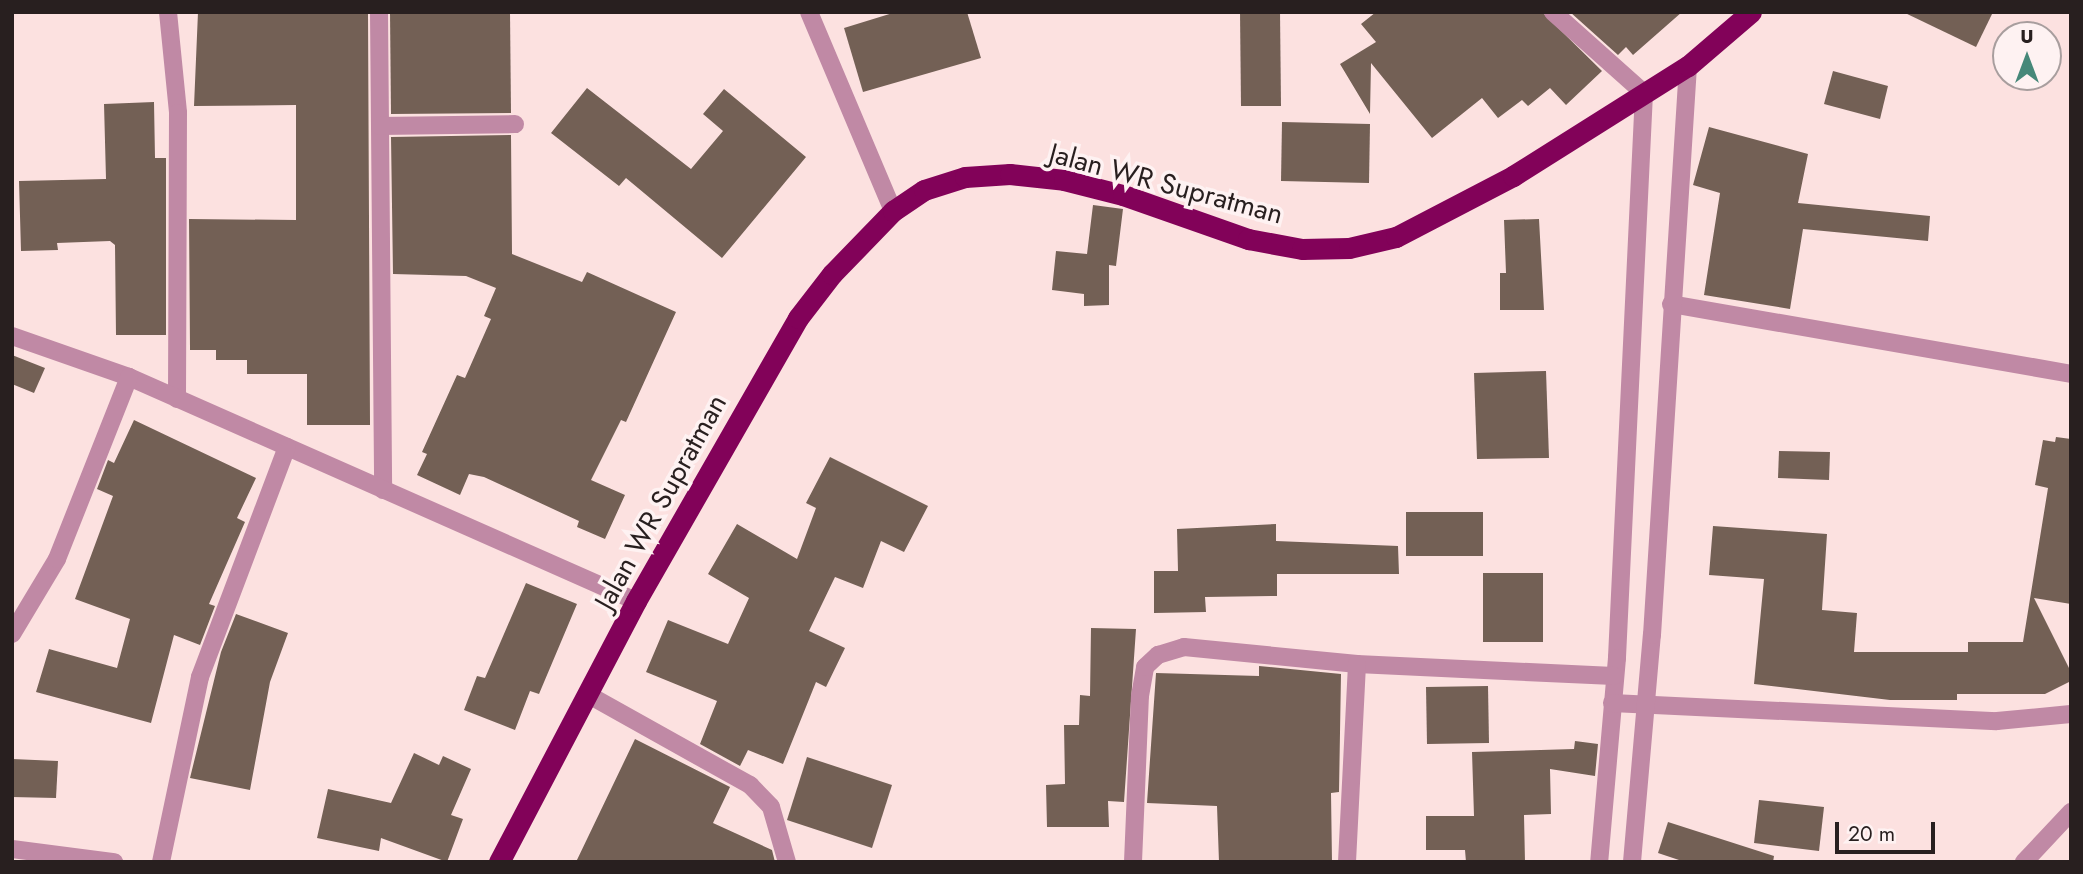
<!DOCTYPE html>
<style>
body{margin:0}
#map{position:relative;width:2083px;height:874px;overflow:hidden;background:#fce1e0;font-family:Jost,sans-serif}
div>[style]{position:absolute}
.building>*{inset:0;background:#736055}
.minor>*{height:18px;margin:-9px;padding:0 9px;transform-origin:9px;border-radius:9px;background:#c089a5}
.highway>*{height:21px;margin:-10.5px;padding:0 10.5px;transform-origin:10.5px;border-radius:10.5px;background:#820259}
span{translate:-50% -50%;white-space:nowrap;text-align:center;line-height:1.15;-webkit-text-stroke:7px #fef2f2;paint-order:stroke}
.street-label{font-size:28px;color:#281f1f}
.frame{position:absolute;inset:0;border:14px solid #281f1f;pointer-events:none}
.north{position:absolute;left:1992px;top:21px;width:70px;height:70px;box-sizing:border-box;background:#fef2f2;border:2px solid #a89e9e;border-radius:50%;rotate:0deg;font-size:19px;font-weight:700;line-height:28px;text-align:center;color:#281f1f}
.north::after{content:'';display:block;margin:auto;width:24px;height:32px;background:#468879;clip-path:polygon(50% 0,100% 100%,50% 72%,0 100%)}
.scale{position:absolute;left:1835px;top:822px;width:100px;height:32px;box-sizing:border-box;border:4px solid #281f1f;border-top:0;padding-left:9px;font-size:21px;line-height:24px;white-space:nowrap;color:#281f1f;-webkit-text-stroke:5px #fef2f2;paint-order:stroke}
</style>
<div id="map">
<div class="building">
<i style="clip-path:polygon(198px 12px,368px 12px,370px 425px,307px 425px,307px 374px,247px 374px,247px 360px,216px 360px,216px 350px,190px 350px,189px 219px,296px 220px,296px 105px,194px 106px)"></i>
<i style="clip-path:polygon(390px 12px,510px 12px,511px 113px,391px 114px)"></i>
<i style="clip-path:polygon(896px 12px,967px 12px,981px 58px,863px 92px,844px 28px)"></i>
<i style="clip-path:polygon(1240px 12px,1280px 12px,1281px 106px,1241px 106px)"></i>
<i style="clip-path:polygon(1376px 12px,1542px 12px,1602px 71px,1566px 105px,1550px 88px,1528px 106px,1522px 100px,1498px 118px,1482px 98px,1432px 138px,1371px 63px,1370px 114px,1340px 64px,1376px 42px,1361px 24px)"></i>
<i style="clip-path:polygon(1570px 12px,1682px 12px,1633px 55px,1626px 47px,1618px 55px)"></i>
<i style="clip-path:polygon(1903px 12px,1993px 12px,1976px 47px)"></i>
<i style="clip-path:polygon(1833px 71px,1888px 86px,1880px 119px,1824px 104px)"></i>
<i style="clip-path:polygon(587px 88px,691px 169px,723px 131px,703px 114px,724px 89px,806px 157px,722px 258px,626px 178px,619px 186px,551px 133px)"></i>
<i style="clip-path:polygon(154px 102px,155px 158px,166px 158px,166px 335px,116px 335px,115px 245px,110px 241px,57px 243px,58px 250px,21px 251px,19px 181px,106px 179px,104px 104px)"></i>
<i style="clip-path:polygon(1282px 122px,1370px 124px,1369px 183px,1281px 181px)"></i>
<i style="clip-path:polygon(1709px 127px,1808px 154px,1798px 203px,1930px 216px,1928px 241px,1803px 229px,1790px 309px,1704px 295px,1720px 193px,1693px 185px)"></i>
<i style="clip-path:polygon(511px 135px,512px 254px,582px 282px,587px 272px,676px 312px,626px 422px,621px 420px,591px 480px,625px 495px,605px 539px,577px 527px,579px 521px,484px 477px,469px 474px,460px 495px,417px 475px,427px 454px,422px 452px,457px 375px,465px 378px,491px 319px,484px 316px,496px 288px,466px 276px,393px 274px,391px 137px)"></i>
<i style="clip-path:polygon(1093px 205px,1123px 209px,1116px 266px,1109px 265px,1109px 305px,1084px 306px,1084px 294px,1052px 290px,1056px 251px,1087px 254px)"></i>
<i style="clip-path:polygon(1539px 219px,1544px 310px,1500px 310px,1500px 273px,1506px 273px,1504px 220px)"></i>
<i style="clip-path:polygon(12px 355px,45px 368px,34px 393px,12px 384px)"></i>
<i style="clip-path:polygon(1546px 371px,1549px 458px,1477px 459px,1474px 373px)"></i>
<i style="clip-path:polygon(134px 420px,256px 478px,237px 518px,245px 522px,209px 604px,215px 606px,200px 645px,174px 635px,151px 723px,36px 692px,49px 649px,117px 668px,130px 619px,75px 599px,113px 496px,97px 489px,108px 460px,114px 463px)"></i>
<i style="clip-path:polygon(2056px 437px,2071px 439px,2071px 604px,2034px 598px,2071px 672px,2071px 681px,2045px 694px,1957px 694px,1957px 700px,1890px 700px,1754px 684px,1764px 579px,1709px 575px,1713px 526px,1827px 534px,1822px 610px,1857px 613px,1854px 652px,1968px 652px,1968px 642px,2023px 642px,2048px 488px,2035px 485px,2043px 440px,2055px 442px)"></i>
<i style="clip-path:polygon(1779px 451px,1830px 452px,1829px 480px,1778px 478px)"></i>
<i style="clip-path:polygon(830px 457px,928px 506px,904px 552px,881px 541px,863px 588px,835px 577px,809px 631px,845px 648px,826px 687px,816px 682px,783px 764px,748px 750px,740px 766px,700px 744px,717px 701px,646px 672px,668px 620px,728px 644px,749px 598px,708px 574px,737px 524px,797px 559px,816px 508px,806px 503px)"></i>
<i style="clip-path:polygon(1406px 512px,1483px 512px,1483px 556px,1406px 556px)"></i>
<i style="clip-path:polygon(1276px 524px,1276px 541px,1398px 546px,1399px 574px,1277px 574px,1277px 596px,1205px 597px,1206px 612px,1154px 613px,1154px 571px,1178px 571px,1177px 529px)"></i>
<i style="clip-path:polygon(1483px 573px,1543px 573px,1543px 642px,1483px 642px)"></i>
<i style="clip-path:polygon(526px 583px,577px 604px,539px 694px,530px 691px,515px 730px,464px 710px,477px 676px,485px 678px)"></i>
<i style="clip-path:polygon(236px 614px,288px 633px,270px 682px,250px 790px,190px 778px,221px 652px)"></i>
<i style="clip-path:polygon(1091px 628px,1136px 629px,1124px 802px,1108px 801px,1109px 827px,1047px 827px,1046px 785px,1065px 784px,1064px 725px,1079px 725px,1080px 695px,1090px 696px)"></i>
<i style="clip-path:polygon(1259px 666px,1341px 674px,1339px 792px,1331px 793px,1332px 862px,1219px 862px,1217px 806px,1147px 803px,1156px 673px,1259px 676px)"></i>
<i style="clip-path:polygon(1488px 686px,1489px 743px,1427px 744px,1426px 687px)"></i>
<i style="clip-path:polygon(635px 739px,730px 787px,713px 823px,772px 850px,775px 862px,576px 862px)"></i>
<i style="clip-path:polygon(1575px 741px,1598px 744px,1595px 776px,1550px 769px,1551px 814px,1524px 815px,1525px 862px,1466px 862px,1465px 850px,1426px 850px,1426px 816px,1474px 816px,1472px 752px,1574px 749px)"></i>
<i style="clip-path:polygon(414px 753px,439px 765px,443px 756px,471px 769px,451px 815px,463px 819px,447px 862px,381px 838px,379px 851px,317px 838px,328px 789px,391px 803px)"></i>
<i style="clip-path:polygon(807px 757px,892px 785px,872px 848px,787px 820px)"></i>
<i style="clip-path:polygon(12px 759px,58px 761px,56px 798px,12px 797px)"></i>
<i style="clip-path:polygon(1759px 800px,1824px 807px,1819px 851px,1754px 843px)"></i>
<i style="clip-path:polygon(1668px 822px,1774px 856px,1773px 862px,1685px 862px,1658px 853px)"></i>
</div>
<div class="minor">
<i style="left:168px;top:12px;width:101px;rotate:84.3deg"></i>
<i style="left:178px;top:113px;width:286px;rotate:90.2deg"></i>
<i style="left:379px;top:12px;width:478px;rotate:89.5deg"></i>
<i style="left:809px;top:12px;width:216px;rotate:67.1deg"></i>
<i style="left:1553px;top:12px;width:122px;rotate:41.7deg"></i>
<i style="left:1644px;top:93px;width:566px;rotate:92.74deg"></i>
<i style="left:1617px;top:658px;width:205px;rotate:95deg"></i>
<i style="left:380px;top:126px;width:135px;rotate:-0.8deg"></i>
<i style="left:1671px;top:304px;width:406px;rotate:9.9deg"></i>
<i style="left:12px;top:336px;width:124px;rotate:19.3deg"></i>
<i style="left:129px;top:377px;width:554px;rotate:23.84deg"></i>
<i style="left:12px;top:634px;width:87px;rotate:-59deg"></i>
<i style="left:57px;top:559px;width:196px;rotate:-68.4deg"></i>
<i style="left:587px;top:694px;width:187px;rotate:29.2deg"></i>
<i style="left:750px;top:785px;width:30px;rotate:46deg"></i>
<i style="left:771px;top:807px;width:57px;rotate:73.8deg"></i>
<i style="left:1612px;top:703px;width:385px;rotate:2.7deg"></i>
<i style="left:1997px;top:721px;width:74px;rotate:-5.4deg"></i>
<i style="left:12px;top:849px;width:103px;rotate:7.3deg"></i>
<i style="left:161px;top:862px;width:189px;rotate:-78.1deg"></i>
<i style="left:200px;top:677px;width:246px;rotate:-69.3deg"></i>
<i style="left:1133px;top:862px;width:166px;rotate:-87.6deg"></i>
<i style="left:1140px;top:696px;width:29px;rotate:-80deg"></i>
<i style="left:1145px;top:667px;width:18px;rotate:-43deg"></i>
<i style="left:1158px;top:655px;width:27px;rotate:-17deg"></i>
<i style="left:1184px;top:647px;width:174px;rotate:5.6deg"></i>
<i style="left:1357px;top:664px;width:257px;rotate:2.7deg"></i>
<i style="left:1347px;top:862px;width:198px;rotate:-87.1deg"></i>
<i style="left:1632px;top:862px;width:228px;rotate:-85deg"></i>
<i style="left:1652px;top:635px;width:570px;rotate:-86.38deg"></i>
<i style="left:2024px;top:862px;width:69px;rotate:-46.8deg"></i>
</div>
<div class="highway">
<i style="left:499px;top:862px;width:295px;rotate:-62.3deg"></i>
<i style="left:636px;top:601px;width:326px;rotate:-60.2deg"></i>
<i style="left:798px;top:318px;width:56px;rotate:-52.3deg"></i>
<i style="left:832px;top:274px;width:88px;rotate:-45.9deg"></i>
<i style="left:893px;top:211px;width:37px;rotate:-34deg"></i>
<i style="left:924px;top:190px;width:43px;rotate:-17.6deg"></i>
<i style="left:965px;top:177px;width:45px;rotate:-3.8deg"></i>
<i style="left:1010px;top:174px;width:54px;rotate:6.3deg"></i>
<i style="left:1064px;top:180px;width:61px;rotate:14.3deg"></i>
<i style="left:1123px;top:195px;width:133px;rotate:19.4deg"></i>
<i style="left:1248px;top:239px;width:55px;rotate:10.5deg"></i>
<i style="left:1302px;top:249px;width:47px;rotate:-1.2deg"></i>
<i style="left:1349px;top:248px;width:48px;rotate:-13.2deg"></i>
<i style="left:1396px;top:237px;width:132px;rotate:-27.5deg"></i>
<i style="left:1513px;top:176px;width:207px;rotate:-32.2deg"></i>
<i style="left:1688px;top:66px;width:83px;rotate:-40.6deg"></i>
</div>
<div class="street-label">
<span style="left:1166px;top:184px;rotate:15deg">Jalan WR Supratman</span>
<span style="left:661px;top:502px;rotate:-61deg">Jalan WR Supratman</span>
</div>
<div class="frame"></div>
<div class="north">U</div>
<div class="scale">20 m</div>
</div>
